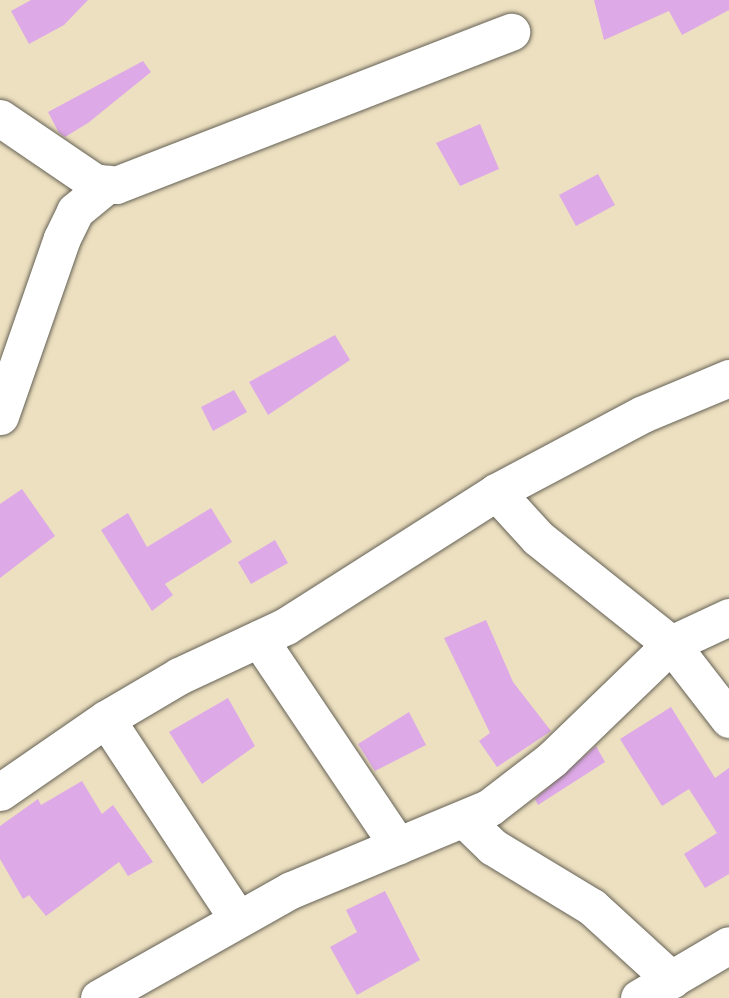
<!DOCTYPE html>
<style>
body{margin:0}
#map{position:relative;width:729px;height:998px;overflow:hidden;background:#ede0c0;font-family:Caveat,sans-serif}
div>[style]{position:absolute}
.building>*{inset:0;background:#dda9e7}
.roads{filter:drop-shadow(0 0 2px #656155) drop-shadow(0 0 2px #656155)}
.minor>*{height:37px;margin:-18.5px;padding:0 18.5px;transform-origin:18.5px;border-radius:18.5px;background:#fff}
span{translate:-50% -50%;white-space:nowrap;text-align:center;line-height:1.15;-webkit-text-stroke:5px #fdfcf7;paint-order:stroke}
</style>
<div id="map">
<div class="building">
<i style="clip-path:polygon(31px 0,88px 0,64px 25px,29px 44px,11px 11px)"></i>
<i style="clip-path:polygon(594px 0,729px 0,729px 10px,682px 35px,669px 11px,604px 40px)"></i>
<i style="clip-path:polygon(143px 61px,151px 72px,88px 123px,65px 137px,59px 133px,48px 112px)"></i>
<i style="clip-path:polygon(480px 124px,499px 169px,460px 186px,436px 143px)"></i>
<i style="clip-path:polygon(598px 174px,615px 205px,576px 226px,559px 195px)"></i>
<i style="clip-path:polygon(335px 335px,350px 360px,268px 415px,249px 382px)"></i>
<i style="clip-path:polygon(234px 390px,247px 412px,213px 431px,201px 407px)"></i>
<i style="clip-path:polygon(22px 489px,55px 536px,0 578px,0 504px)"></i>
<i style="clip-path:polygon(211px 508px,232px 542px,165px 584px,173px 595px,152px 611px,101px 530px,128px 513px,147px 547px)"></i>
<i style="clip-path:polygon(275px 540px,288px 563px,251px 584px,238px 562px)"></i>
<i style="clip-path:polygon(486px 620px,513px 682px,551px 731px,497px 767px,479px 741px,490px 733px,444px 638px)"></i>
<i style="clip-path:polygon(228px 698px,255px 746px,202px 784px,169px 732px)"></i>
<i style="clip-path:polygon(671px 707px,715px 778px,729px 768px,729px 874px,705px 888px,684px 854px,717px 833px,689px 789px,662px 806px,620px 739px)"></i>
<i style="clip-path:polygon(409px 712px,426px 745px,375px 771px,358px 744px)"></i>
<i style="clip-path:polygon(596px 746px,605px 762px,538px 805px,535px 799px)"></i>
<i style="clip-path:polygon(82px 781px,102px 814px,113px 805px,153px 862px,128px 876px,119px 862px,46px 916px,29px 895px,23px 899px,0 859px,0 826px,38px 799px,41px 805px)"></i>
<i style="clip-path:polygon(385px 891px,420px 960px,357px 995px,330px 947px,357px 932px,346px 910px)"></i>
</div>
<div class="roads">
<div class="minor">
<i style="left:0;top:118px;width:114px;rotate:34.2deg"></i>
<i style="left:94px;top:182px;width:22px;rotate:8deg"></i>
<i style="left:116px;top:185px;width:424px;rotate:-21.2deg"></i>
<i style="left:0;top:416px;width:188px;rotate:-70.8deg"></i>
<i style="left:62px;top:238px;width:30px;rotate:-64deg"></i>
<i style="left:75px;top:211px;width:43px;rotate:-39.3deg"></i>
<i style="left:496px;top:492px;width:62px;rotate:47.6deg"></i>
<i style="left:538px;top:538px;width:170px;rotate:38.6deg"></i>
<i style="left:671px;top:644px;width:95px;rotate:52.3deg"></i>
<i style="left:259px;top:639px;width:249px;rotate:56.1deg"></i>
<i style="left:106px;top:719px;width:238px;rotate:56.6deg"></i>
<i style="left:0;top:792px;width:129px;rotate:-34.6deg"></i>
<i style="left:106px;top:719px;width:85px;rotate:-30.5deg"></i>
<i style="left:179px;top:676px;width:118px;rotate:-25deg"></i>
<i style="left:286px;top:626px;width:249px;rotate:-32.5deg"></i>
<i style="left:496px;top:492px;width:166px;rotate:-28deg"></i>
<i style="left:643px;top:414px;width:93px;rotate:-22.7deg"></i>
<i style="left:466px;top:821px;width:37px;rotate:44deg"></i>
<i style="left:493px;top:847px;width:116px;rotate:31.2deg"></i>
<i style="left:592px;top:907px;width:108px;rotate:42.4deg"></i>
<i style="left:99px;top:998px;width:220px;rotate:-29.4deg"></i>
<i style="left:291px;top:890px;width:216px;rotate:-22.6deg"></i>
<i style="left:490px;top:807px;width:78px;rotate:-37.7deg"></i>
<i style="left:552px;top:759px;width:165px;rotate:-44deg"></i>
<i style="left:671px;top:644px;width:64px;rotate:-25deg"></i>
<i style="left:639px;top:998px;width:104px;rotate:-30.5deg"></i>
</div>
</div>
</div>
